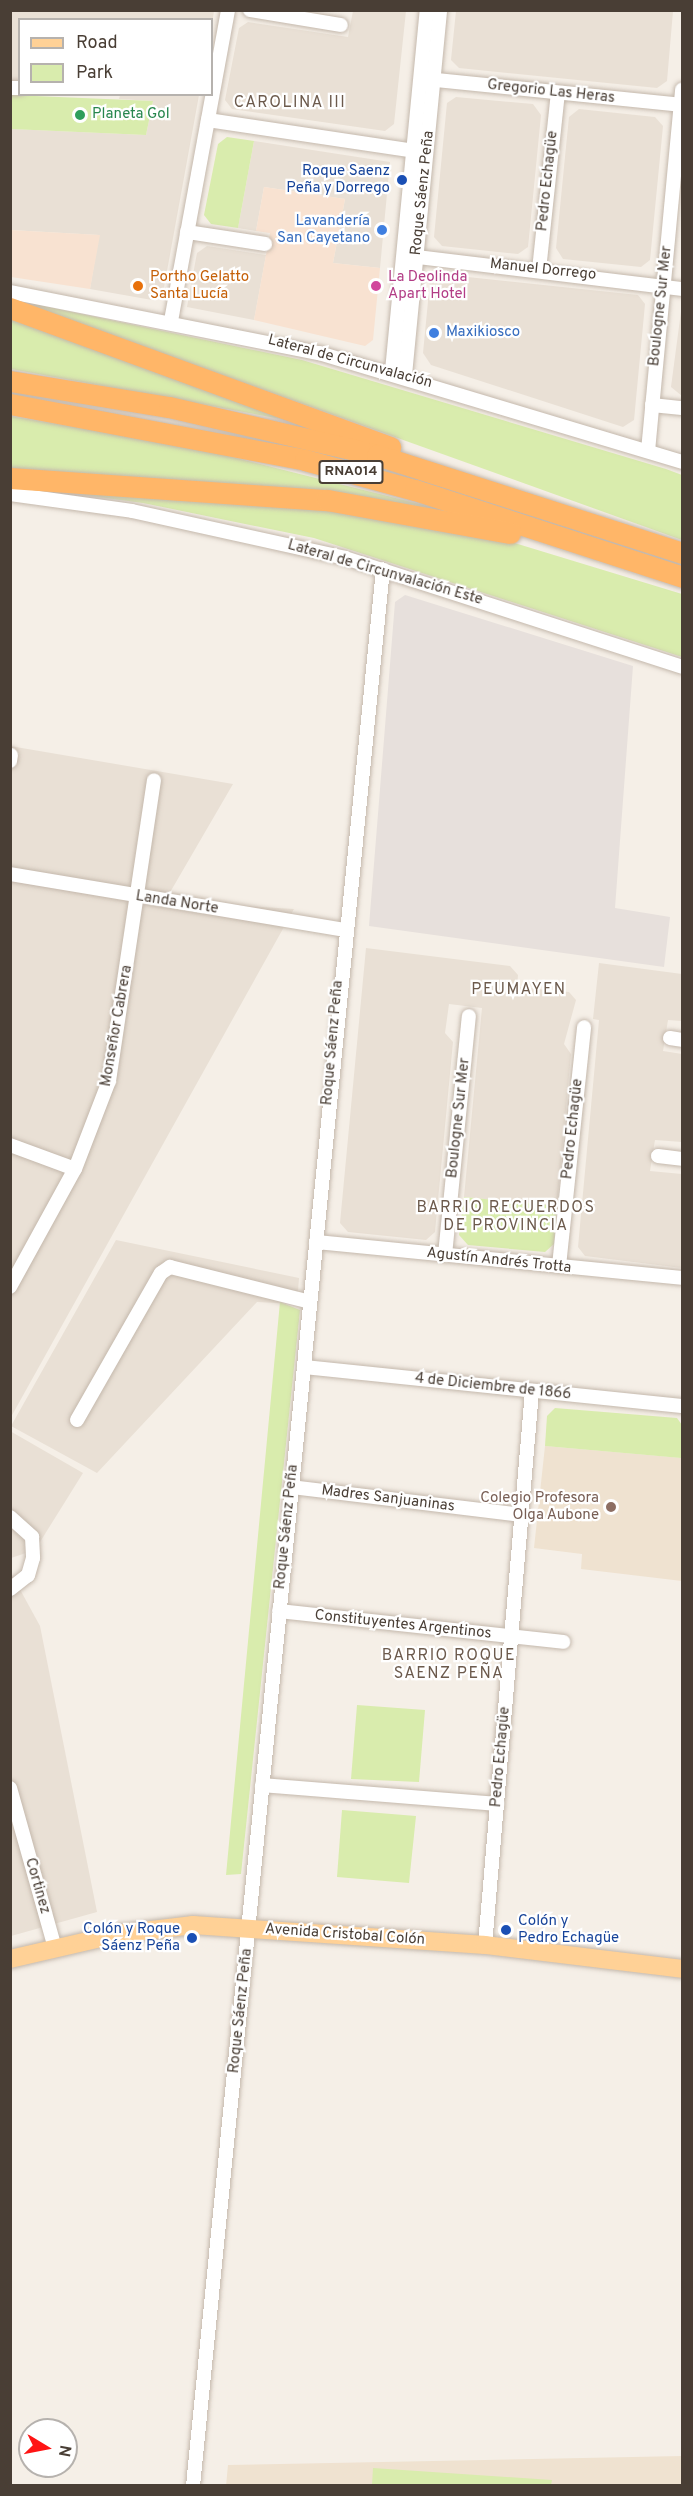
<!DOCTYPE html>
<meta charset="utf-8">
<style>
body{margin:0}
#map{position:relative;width:693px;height:2496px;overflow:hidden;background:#f5efe7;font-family:Overpass,sans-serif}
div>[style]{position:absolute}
.residential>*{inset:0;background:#e9e0d5}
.commercial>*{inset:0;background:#f8e2d1}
.industrial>*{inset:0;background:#e7e0dc}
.education>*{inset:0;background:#efe2d0}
.green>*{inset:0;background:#d9ecad}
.roads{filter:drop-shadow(0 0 2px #c4b8ac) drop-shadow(0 0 2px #c4b8ac)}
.minor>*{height:14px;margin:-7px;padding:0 7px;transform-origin:7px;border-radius:7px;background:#fff}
.major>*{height:18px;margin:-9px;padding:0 9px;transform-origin:9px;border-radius:9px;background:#ffd196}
.highway>*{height:21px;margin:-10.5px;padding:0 10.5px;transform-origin:10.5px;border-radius:10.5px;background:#ffb668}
.dots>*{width:16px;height:16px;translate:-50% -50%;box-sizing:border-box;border:3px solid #fff;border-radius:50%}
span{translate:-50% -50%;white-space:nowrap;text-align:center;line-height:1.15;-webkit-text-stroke:4.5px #fff;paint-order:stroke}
.shield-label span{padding:2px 4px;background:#fff;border:2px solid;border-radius:4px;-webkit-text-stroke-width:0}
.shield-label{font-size:14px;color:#493e35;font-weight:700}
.street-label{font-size:15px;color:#493e35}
.leisure-label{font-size:15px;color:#27864d}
.left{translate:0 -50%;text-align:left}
.transit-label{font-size:15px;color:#164399}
.right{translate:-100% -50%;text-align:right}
.shop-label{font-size:15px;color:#366cbe}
.food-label{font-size:15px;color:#c56008}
.hotel-label{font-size:15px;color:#b23c85}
.education-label{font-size:15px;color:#785e54}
.neighbourhood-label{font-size:16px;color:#6c5a4c;letter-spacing:1.5px}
.frame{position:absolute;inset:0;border:12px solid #493e35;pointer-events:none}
.legend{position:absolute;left:18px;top:18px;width:195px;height:78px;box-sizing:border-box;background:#fff;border:2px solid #b6b2ae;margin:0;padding:8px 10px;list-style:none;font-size:18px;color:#493e35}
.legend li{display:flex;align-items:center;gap:12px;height:30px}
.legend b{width:30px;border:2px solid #b6b2ae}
.north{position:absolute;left:18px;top:2418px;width:60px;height:60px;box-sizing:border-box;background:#fff;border:2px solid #b6b2ae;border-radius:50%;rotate:100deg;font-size:16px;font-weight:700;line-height:24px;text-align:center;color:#493e35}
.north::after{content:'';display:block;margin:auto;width:21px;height:27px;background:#ff1414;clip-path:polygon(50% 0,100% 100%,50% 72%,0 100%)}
</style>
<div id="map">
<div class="residential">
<i style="clip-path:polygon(11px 11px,214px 11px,212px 24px,212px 20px,20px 20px,19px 82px,11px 81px)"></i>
<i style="clip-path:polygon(353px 11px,406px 11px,394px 124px,385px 131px,232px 109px,225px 100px,239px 28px,248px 22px,348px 37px)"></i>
<i style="clip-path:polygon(456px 11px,673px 11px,667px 81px,657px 88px,459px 68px,451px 60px)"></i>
<i style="clip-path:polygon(120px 95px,199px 95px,163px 293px,152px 300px,90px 289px,99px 235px,11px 230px,11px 129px,146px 135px,153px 101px,119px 99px)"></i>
<i style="clip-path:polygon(456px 97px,533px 104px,541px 115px,528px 247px,518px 254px,442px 246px,434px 237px,447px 103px)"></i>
<i style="clip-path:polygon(579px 109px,655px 117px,663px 126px,650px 260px,641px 267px,563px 259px,556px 248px,569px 117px)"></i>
<i style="clip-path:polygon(254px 141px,390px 162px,380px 268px,333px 263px,345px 199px,264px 187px,256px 231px,238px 228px)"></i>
<i style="clip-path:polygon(207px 246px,266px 255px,254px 320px,187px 307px,197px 253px)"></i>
<i style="clip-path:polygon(439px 274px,638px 295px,645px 304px,634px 420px,623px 427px,431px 365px,423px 353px,430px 281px)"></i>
<i style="clip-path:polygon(682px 304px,682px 396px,671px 387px)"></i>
<i style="clip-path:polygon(10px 746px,233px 784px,165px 901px,294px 909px,11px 1417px)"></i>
<i style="clip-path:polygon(366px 948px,510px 966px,518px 975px,517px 987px,569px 992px,576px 1000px,564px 1044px,571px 1054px,557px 1206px,464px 1197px,482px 1008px,449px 1004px,445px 1033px,453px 1042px,435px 1232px,426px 1240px,348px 1232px,340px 1223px)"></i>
<i style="clip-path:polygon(599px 963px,682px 974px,682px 1021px,668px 1020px,663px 1051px,682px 1054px,682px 1142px,655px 1140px,650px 1171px,682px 1174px,682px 1268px,585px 1256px,578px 1247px,599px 1020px,593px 1019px)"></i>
<i style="clip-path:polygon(116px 1240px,299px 1278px,297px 1304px,257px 1302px,97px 1473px,11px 1426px)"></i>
<i style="clip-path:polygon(10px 1431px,83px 1473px,35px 1550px,11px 1558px)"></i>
<i style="clip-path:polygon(11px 1573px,40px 1626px,97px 1912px,11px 1936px)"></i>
</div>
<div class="commercial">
<i style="clip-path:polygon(264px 187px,345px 199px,333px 263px,380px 268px,373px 340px,365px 346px,254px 320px,270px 233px,256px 231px)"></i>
<i style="clip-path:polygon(10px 230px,100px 235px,90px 289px,11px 277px)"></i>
</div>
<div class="industrial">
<i style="clip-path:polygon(405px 595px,633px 666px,615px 908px,670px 917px,664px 967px,369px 926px,395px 602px)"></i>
</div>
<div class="education">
<i style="clip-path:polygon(545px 1446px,682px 1458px,682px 1581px,581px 1569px,582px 1554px,534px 1548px)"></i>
<i style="clip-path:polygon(682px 2456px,682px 2485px,226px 2486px,228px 2465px)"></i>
</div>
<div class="green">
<i style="clip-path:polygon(11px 95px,153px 101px,146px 135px,11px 129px)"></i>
<i style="clip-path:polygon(227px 137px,254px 141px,238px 228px,211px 224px,204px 215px,218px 144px)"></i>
<i style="clip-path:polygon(10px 299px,302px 360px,666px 469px,682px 475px,682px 540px)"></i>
<i style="clip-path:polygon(10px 313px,287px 420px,11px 369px)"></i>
<i style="clip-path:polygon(10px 416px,192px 447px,451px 512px,11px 474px)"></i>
<i style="clip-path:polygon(11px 485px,349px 510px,495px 537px,682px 594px,682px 657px,314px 538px,143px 503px)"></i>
<i style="clip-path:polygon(464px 1197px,557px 1206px,554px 1244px,545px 1252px,468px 1245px,459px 1235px)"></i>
<i style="clip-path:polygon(280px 1302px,300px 1310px,241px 1874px,226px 1875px)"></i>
<i style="clip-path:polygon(555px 1408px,677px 1418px,682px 1425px,681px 1458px,545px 1446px,547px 1416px)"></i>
<i style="clip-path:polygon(357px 1705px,425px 1710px,419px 1782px,351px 1779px)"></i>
<i style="clip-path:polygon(342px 1810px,416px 1816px,409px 1883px,337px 1877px)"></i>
<i style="clip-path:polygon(373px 2468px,552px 2480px,551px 2485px,372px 2485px)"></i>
</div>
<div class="roads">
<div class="minor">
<i style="left:250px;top:10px;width:92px;rotate:9.4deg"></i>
<i style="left:426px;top:79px;width:256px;rotate:5.8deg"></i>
<i style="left:10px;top:88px;width:10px"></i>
<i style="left:208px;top:120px;width:215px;rotate:8.5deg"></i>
<i style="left:187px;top:232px;width:79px;rotate:8.7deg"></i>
<i style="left:409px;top:256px;width:275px;rotate:6.9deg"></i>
<i style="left:539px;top:270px;width:178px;rotate:-83.9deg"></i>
<i style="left:10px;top:292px;width:315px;rotate:11.2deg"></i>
<i style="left:319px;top:353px;width:379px;rotate:16.7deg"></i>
<i style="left:171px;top:321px;width:316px;rotate:-79.6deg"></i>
<i style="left:392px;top:371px;width:363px;rotate:-84.5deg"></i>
<i style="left:405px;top:375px;width:367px;rotate:-84.5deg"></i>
<i style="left:652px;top:405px;width:30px;rotate:6deg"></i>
<i style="left:648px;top:451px;width:363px;rotate:-84.6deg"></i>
<i style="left:10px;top:494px;width:123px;rotate:7.9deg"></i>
<i style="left:132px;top:511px;width:218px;rotate:12.4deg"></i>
<i style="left:345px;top:558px;width:354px;rotate:17.9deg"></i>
<i style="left:10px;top:761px;width:6px;rotate:-81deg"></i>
<i style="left:10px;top:874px;width:338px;rotate:9.5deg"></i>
<i style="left:670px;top:1038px;width:12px;rotate:9deg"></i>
<i style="left:10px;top:1145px;width:69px;rotate:20.3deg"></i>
<i style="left:658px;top:1156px;width:24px;rotate:7deg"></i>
<i style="left:316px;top:1242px;width:368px;rotate:5.6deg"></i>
<i style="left:445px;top:1255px;width:240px;rotate:-84.3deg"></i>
<i style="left:559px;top:1266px;width:240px;rotate:-84deg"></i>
<i style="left:10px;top:1287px;width:135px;rotate:-61.2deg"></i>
<i style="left:75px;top:1169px;width:94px;rotate:-68.9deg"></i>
<i style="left:109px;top:1081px;width:304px;rotate:-81.5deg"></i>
<i style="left:304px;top:1367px;width:380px;rotate:5.9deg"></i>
<i style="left:77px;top:1420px;width:169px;rotate:-60.3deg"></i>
<i style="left:161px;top:1273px;width:11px;rotate:-34deg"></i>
<i style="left:170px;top:1267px;width:144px;rotate:14deg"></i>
<i style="left:291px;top:1487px;width:232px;rotate:6.9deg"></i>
<i style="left:10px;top:1517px;width:30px;rotate:42deg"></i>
<i style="left:32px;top:1537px;width:21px;rotate:87deg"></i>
<i style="left:33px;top:1558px;width:18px;rotate:106deg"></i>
<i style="left:28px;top:1575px;width:23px;rotate:142deg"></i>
<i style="left:279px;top:1611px;width:286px;rotate:6.2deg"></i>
<i style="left:262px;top:1785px;width:236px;rotate:4.6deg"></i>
<i style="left:10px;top:1788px;width:166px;rotate:74.3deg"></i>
<i style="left:485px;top:1945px;width:556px;rotate:-85.15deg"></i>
<i style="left:193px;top:2486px;width:1926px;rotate:-84.34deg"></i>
</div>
<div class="major">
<i style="left:10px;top:1959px;width:111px;rotate:-13deg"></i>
<i style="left:118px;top:1934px;width:76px;rotate:-6.8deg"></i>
<i style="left:193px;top:1925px;width:293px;rotate:3.9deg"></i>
<i style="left:485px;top:1945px;width:198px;rotate:6.9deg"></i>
</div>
<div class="highway">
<i style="left:10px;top:308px;width:405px;rotate:20.1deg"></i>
<i style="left:10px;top:381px;width:161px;rotate:9.3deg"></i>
<i style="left:169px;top:407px;width:213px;rotate:13deg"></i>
<i style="left:377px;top:455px;width:320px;rotate:17.8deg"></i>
<i style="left:10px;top:404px;width:300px;rotate:10.7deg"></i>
<i style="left:305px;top:460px;width:114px;rotate:15.3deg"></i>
<i style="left:415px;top:490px;width:281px;rotate:18deg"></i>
<i style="left:10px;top:478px;width:318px;rotate:4deg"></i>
<i style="left:327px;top:500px;width:186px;rotate:10.2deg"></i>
</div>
</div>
<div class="dots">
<i style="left:80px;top:115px;background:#2e9e5b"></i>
<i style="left:402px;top:180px;background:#1a4fb4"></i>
<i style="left:382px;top:230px;background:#3f7fe0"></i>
<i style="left:138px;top:286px;background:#e8710a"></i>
<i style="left:376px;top:286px;background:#d1479c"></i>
<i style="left:434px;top:333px;background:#3f7fe0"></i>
<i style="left:611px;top:1507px;background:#8d6e63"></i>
<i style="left:506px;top:1930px;background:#1a4fb4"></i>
<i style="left:192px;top:1938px;background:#1a4fb4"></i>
</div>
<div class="shield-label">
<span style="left:351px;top:472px">RNA014</span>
</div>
<div class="street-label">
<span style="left:551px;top:92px;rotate:6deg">Gregorio Las Heras</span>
<span style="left:548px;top:181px;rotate:-84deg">Pedro Echagüe</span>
<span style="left:423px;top:193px;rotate:-84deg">Roque Sáenz Peña</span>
<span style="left:543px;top:270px;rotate:6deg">Manuel Dorrego</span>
<span style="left:661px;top:306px;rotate:-84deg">Boulogne Sur Mer</span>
<span style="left:350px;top:362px;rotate:15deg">Lateral de Circunvalación</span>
<span style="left:385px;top:573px;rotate:16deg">Lateral de Circunvalación Este</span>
<span style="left:177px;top:903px;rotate:9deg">Landa Norte</span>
<span style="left:117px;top:1026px;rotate:-80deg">Monseñor Cabrera</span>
<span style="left:333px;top:1043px;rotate:-85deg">Roque Sáenz Peña</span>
<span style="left:459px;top:1118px;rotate:-84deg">Boulogne Sur Mer</span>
<span style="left:573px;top:1129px;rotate:-84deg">Pedro Echagüe</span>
<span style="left:499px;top:1261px;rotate:6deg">Agustín Andrés Trotta</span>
<span style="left:493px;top:1387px;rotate:6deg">4 de Diciembre de 1866</span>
<span style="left:388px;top:1499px;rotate:7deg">Madres Sanjuaninas</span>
<span style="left:287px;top:1527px;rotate:-84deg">Roque Sáenz Peña</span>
<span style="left:403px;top:1625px;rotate:6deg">Constituyentes Argentinos</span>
<span style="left:501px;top:1757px;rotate:-85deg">Pedro Echagüe</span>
<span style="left:37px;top:1886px;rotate:74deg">Cortinez</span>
<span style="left:345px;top:1935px;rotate:4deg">Avenida Cristobal Colón</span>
<span style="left:241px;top:2011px;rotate:-84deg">Roque Sáenz Peña</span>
</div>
<div class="leisure-label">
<span class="left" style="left:92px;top:115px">Planeta Gol</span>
</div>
<div class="transit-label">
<span class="right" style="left:390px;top:180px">Roque Saenz<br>Peña y Dorrego</span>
<span class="left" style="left:518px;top:1930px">Colón y<br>Pedro Echagüe</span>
<span class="right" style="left:180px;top:1938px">Colón y Roque<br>Sáenz Peña</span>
</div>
<div class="shop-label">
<span class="right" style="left:370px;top:230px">Lavandería<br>San Cayetano</span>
<span class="left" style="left:446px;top:333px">Maxikiosco</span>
</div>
<div class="food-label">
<span class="left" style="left:150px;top:286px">Portho Gelatto<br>Santa Lucía</span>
</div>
<div class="hotel-label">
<span class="left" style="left:388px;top:286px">La Deolinda<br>Apart Hotel</span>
</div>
<div class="education-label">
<span class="right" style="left:599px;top:1507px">Colegio Profesora<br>Olga Aubone</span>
</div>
<div class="neighbourhood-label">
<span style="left:290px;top:103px">CAROLINA III</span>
<span style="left:519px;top:990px">PEUMAYEN</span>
<span style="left:506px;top:1217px">BARRIO RECUERDOS<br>DE PROVINCIA</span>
<span style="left:449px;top:1665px">BARRIO ROQUE<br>SAENZ PEÑA</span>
</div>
<div class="frame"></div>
<ul class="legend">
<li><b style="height:8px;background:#ffd196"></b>Road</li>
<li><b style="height:16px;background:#d9ecad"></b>Park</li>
</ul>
<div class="north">N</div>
</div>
